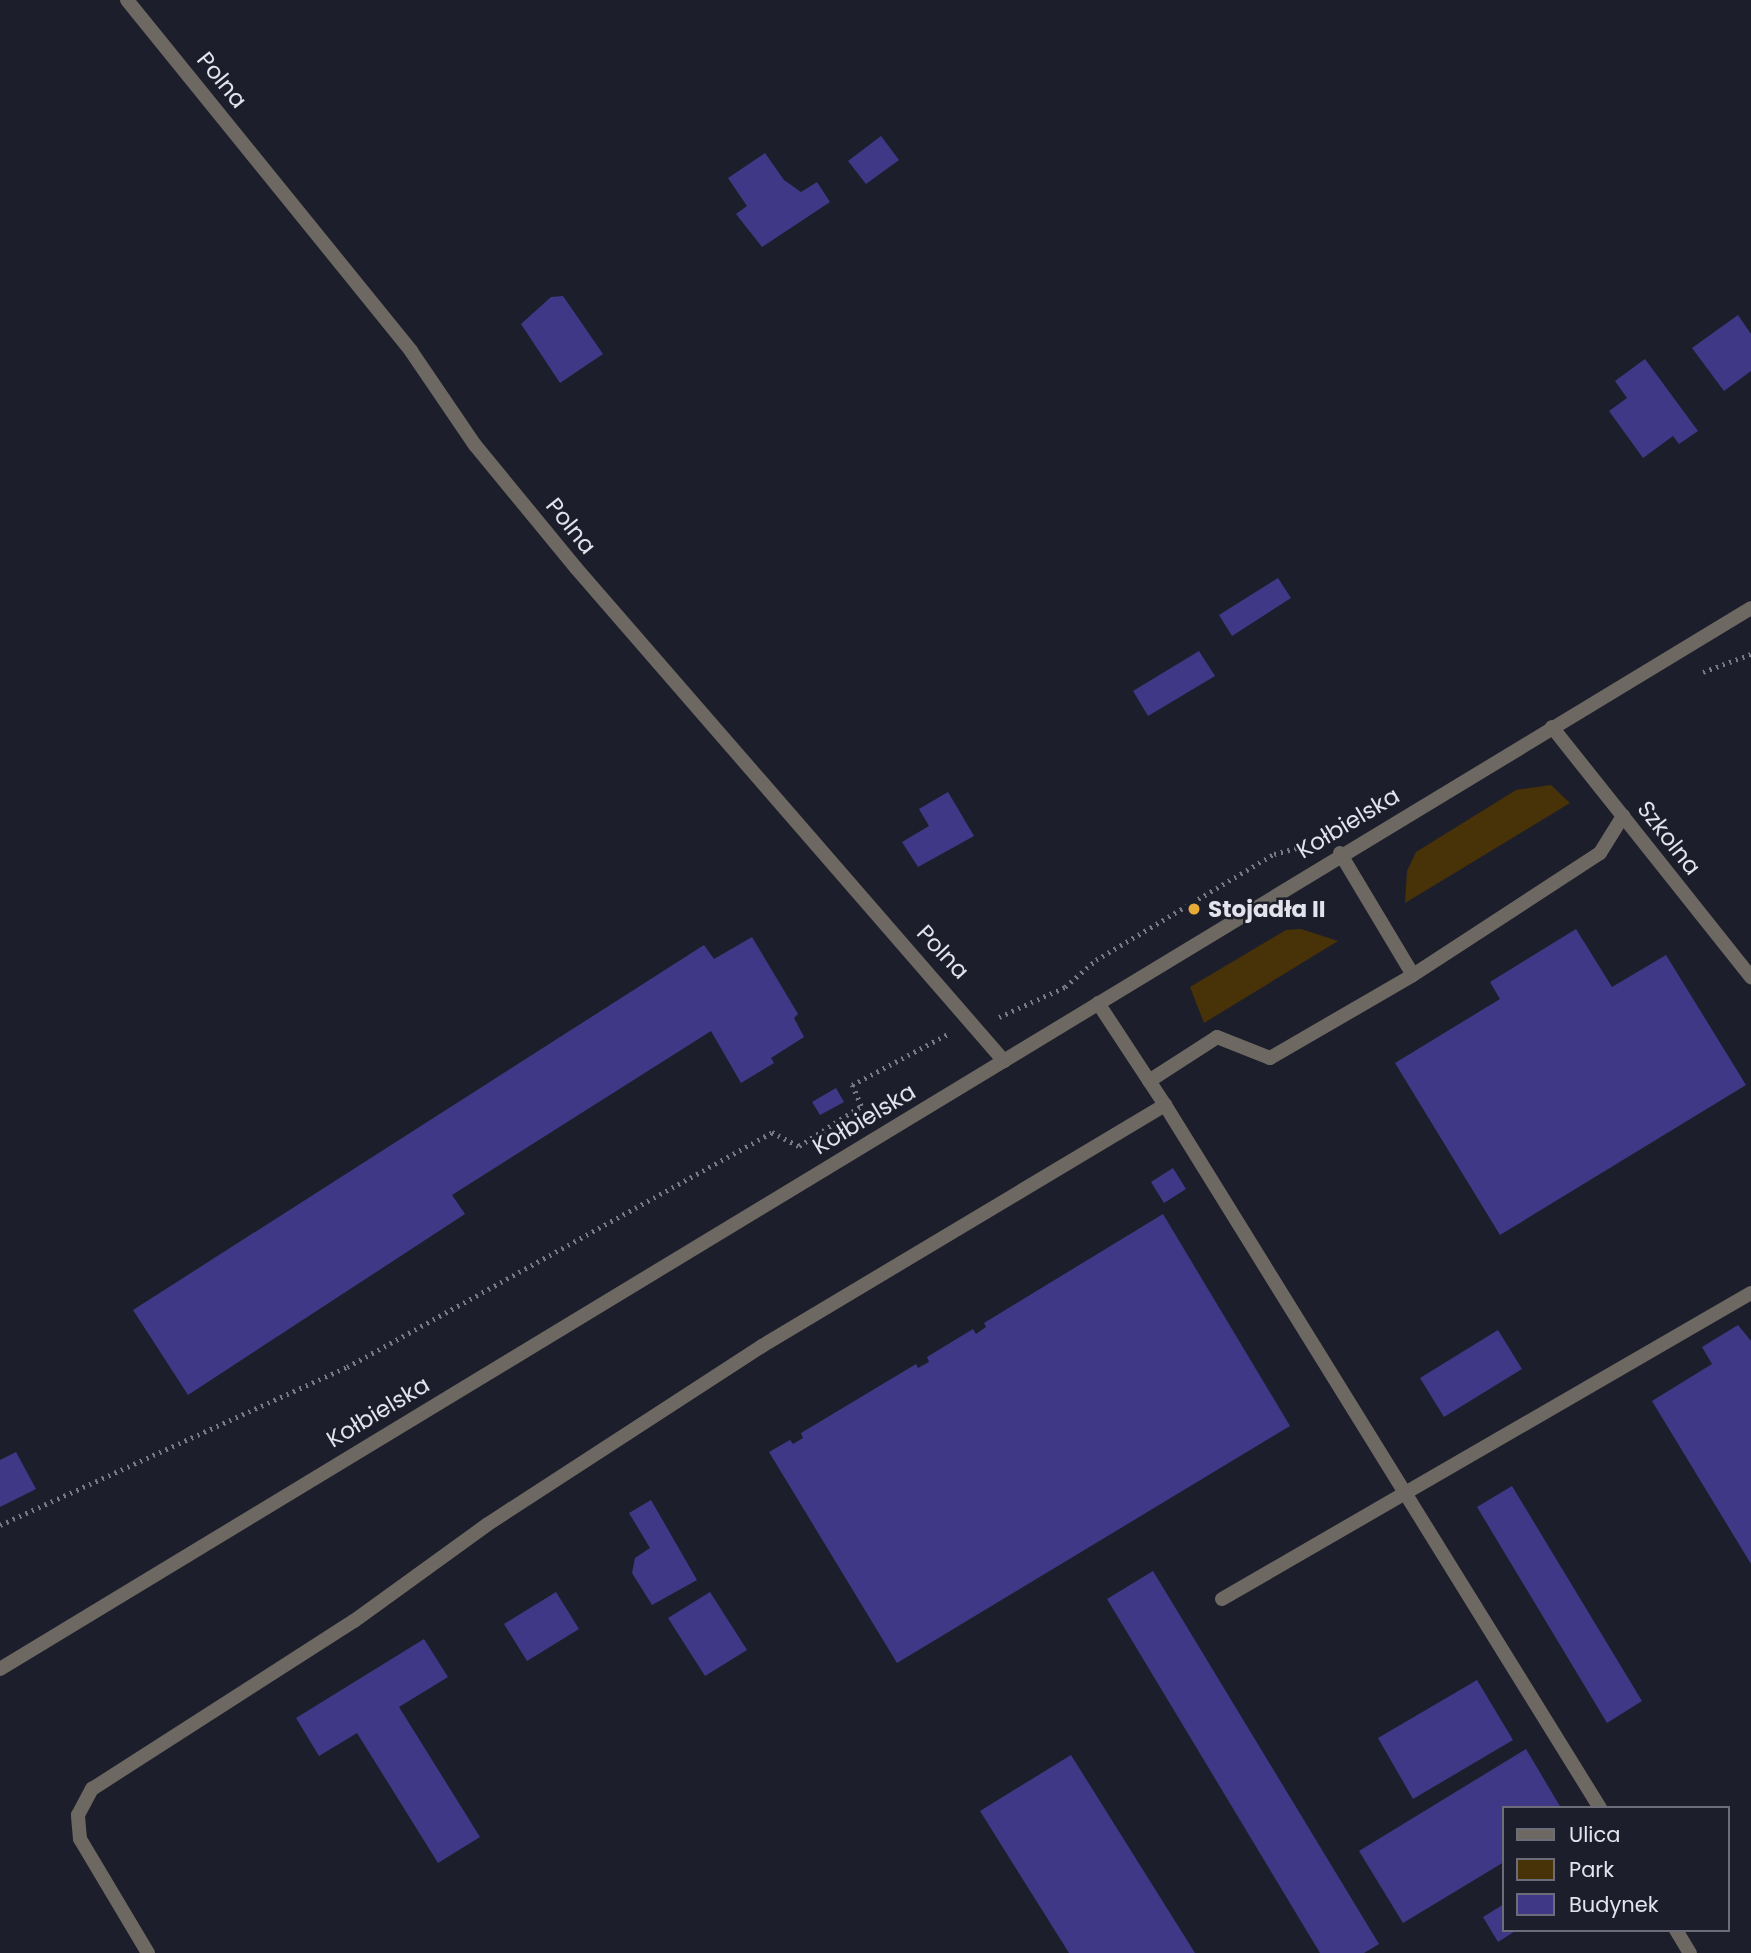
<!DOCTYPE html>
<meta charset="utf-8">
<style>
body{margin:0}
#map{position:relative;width:1751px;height:1953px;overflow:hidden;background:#1d1e2b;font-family:Poppins,sans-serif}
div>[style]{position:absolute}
.green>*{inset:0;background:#483208}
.building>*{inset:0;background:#3f3886}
.path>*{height:4.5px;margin-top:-2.25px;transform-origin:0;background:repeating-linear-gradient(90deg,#787984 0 2px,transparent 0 7px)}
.service>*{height:14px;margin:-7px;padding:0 7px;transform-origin:7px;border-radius:7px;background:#6d6962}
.minor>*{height:14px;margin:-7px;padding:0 7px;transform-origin:7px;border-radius:7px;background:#6d6962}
.tertiary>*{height:14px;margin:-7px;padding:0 7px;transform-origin:7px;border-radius:7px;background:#6d6962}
.dots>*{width:19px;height:19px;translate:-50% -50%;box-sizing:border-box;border:4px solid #1d1e2b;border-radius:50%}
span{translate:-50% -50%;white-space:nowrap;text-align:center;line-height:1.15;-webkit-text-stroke:5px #1d1e2b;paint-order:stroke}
.street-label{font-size:23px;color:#e2e3ec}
.poi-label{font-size:23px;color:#e2e3ec;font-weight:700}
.left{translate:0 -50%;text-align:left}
.legend{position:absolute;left:1502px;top:1806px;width:228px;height:126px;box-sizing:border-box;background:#1d1e2b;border:2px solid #6c6d78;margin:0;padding:9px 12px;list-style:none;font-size:21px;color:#e2e3ec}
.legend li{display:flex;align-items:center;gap:14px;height:35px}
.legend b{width:35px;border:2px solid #6c6d78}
</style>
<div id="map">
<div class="green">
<i style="clip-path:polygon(1551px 785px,1570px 803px,1405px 903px,1407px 871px,1416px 852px,1516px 790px)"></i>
<i style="clip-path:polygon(1301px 929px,1338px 941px,1204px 1023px,1190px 987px,1286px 930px)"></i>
</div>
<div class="building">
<i style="clip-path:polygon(881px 136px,899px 160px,866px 184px,848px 161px)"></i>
<i style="clip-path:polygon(765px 153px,784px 180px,801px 192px,817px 182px,830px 202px,762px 247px,736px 214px,747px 206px,728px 178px)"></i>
<i style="clip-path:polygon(563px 296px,603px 354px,560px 383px,521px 324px,551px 297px)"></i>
<i style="clip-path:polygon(1738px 315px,1751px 334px,1751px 371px,1724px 391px,1692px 348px)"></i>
<i style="clip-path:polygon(1645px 359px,1698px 431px,1679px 444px,1673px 436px,1643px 458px,1609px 411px,1627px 398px,1615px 381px)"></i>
<i style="clip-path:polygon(1278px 578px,1291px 598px,1232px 636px,1219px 615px)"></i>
<i style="clip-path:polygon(1199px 651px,1215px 676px,1148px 716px,1133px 691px)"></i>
<i style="clip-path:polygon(948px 792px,974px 836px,918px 867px,902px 842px,929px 826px,919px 809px)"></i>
<i style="clip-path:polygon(1576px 929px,1612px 987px,1666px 955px,1746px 1085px,1500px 1235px,1395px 1063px,1500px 999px,1490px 982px)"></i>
<i style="clip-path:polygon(752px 937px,798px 1014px,794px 1018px,804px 1037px,771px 1058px,774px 1063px,741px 1083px,711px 1031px,452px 1195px,465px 1214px,188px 1395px,133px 1310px,704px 945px,714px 959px)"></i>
<i style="clip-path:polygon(836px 1088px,844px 1102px,820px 1115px,812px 1102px)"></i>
<i style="clip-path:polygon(1173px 1168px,1186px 1189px,1164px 1203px,1151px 1182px)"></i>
<i style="clip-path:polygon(1163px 1214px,1290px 1426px,897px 1663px,769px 1452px,790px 1440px,793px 1444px,803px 1438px,801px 1433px,916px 1364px,918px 1368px,929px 1362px,927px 1357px,973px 1329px,976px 1334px,986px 1327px,984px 1323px)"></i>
<i style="clip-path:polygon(1738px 1325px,1751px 1341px,1751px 1564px,1652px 1401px,1712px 1364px,1702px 1347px)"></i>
<i style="clip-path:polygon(1498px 1330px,1522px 1369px,1444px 1417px,1420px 1378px)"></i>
<i style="clip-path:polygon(16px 1452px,36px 1489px,0 1507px,0 1460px)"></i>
<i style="clip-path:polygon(1512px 1486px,1642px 1701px,1607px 1723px,1477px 1507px)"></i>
<i style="clip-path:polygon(651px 1500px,697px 1580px,652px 1605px,632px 1573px,635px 1558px,650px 1548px,629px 1513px)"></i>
<i style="clip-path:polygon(1153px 1571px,1379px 1944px,1364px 1953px,1320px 1953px,1107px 1599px)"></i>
<i style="clip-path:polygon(556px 1592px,579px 1629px,527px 1661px,504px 1624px)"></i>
<i style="clip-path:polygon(710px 1592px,747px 1650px,705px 1676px,668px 1618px)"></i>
<i style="clip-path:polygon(424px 1639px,448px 1677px,399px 1707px,480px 1837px,438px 1863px,357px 1733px,319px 1756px,296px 1718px)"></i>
<i style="clip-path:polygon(1477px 1680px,1513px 1740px,1413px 1799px,1378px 1738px)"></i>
<i style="clip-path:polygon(1526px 1749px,1561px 1808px,1504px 1808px,1504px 1862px,1403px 1923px,1359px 1851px)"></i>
<i style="clip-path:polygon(1071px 1755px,1195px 1953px,1069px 1953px,980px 1811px)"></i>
<i style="clip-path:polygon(1504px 1904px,1504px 1930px,1517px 1930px,1498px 1942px,1483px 1917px)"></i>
</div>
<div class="path">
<i style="left:1703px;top:672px;width:51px;rotate:-20.6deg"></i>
<i style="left:999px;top:1017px;width:72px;rotate:-24.4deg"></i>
<i style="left:1065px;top:987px;width:41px;rotate:-41.1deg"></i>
<i style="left:1096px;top:960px;width:207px;rotate:-30.8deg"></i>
<i style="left:1274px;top:854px;width:28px;rotate:-15deg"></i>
<i style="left:799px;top:1146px;width:74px;rotate:-32.8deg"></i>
<i style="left:861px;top:1106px;width:23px;rotate:-113deg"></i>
<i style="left:852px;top:1085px;width:109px;rotate:-28deg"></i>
<i style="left:0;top:1525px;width:381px;rotate:-24.5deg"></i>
<i style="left:347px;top:1367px;width:486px;rotate:-28.9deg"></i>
<i style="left:772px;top:1132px;width:32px;rotate:28deg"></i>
</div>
<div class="service">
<i style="left:1340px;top:853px;width:142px;rotate:59.1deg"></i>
<i style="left:1413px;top:975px;width:223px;rotate:-33.1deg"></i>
<i style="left:1600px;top:853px;width:44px;rotate:-58.1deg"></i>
<i style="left:1149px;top:1081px;width:81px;rotate:-32.9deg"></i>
<i style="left:1217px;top:1037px;width:57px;rotate:21.6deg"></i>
<i style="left:1270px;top:1058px;width:165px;rotate:-30.1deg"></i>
<i style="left:1165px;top:1105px;width:827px;rotate:58.25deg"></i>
<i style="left:1222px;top:1599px;width:611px;rotate:-30.05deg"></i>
<i style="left:1676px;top:1930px;width:27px;rotate:59deg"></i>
<i style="left:148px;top:1953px;width:133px;rotate:-120.8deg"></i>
<i style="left:80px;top:1839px;width:24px;rotate:-95deg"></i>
<i style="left:78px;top:1815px;width:30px;rotate:-62deg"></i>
<i style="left:92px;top:1789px;width:311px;rotate:-32.7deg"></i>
<i style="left:354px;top:1621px;width:165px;rotate:-35.9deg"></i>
<i style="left:488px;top:1524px;width:327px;rotate:-33deg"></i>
<i style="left:762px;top:1346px;width:470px;rotate:-30.9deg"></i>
<i style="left:1165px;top:1105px;width:122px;rotate:-123.3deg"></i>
</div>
<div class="minor">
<i style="left:127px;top:0;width:452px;rotate:51deg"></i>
<i style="left:411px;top:351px;width:114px;rotate:55.8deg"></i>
<i style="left:475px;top:445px;width:159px;rotate:50.6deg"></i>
<i style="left:576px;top:568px;width:653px;rotate:49.04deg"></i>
<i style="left:1552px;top:727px;width:320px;rotate:51.5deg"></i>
</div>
<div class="tertiary">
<i style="left:0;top:1669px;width:2047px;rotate:-31.21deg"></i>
</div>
<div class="dots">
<i style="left:1194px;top:909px;background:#e9ab38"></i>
</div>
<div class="street-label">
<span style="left:222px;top:80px;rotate:51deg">Polna</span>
<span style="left:571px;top:526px;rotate:51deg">Polna</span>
<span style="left:1348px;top:823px;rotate:-31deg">Kołbielska</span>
<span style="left:1669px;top:838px;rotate:52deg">Szkolna</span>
<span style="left:943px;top:952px;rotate:47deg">Polna</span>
<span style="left:864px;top:1119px;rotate:-31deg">Kołbielska</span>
<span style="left:378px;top:1412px;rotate:-31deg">Kołbielska</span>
</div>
<div class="poi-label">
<span class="left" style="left:1208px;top:909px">Stojadła II</span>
</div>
<ul class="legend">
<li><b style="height:9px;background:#6d6962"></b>Ulica</li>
<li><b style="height:19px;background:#483208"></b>Park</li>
<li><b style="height:19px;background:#3f3886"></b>Budynek</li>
</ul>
</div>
